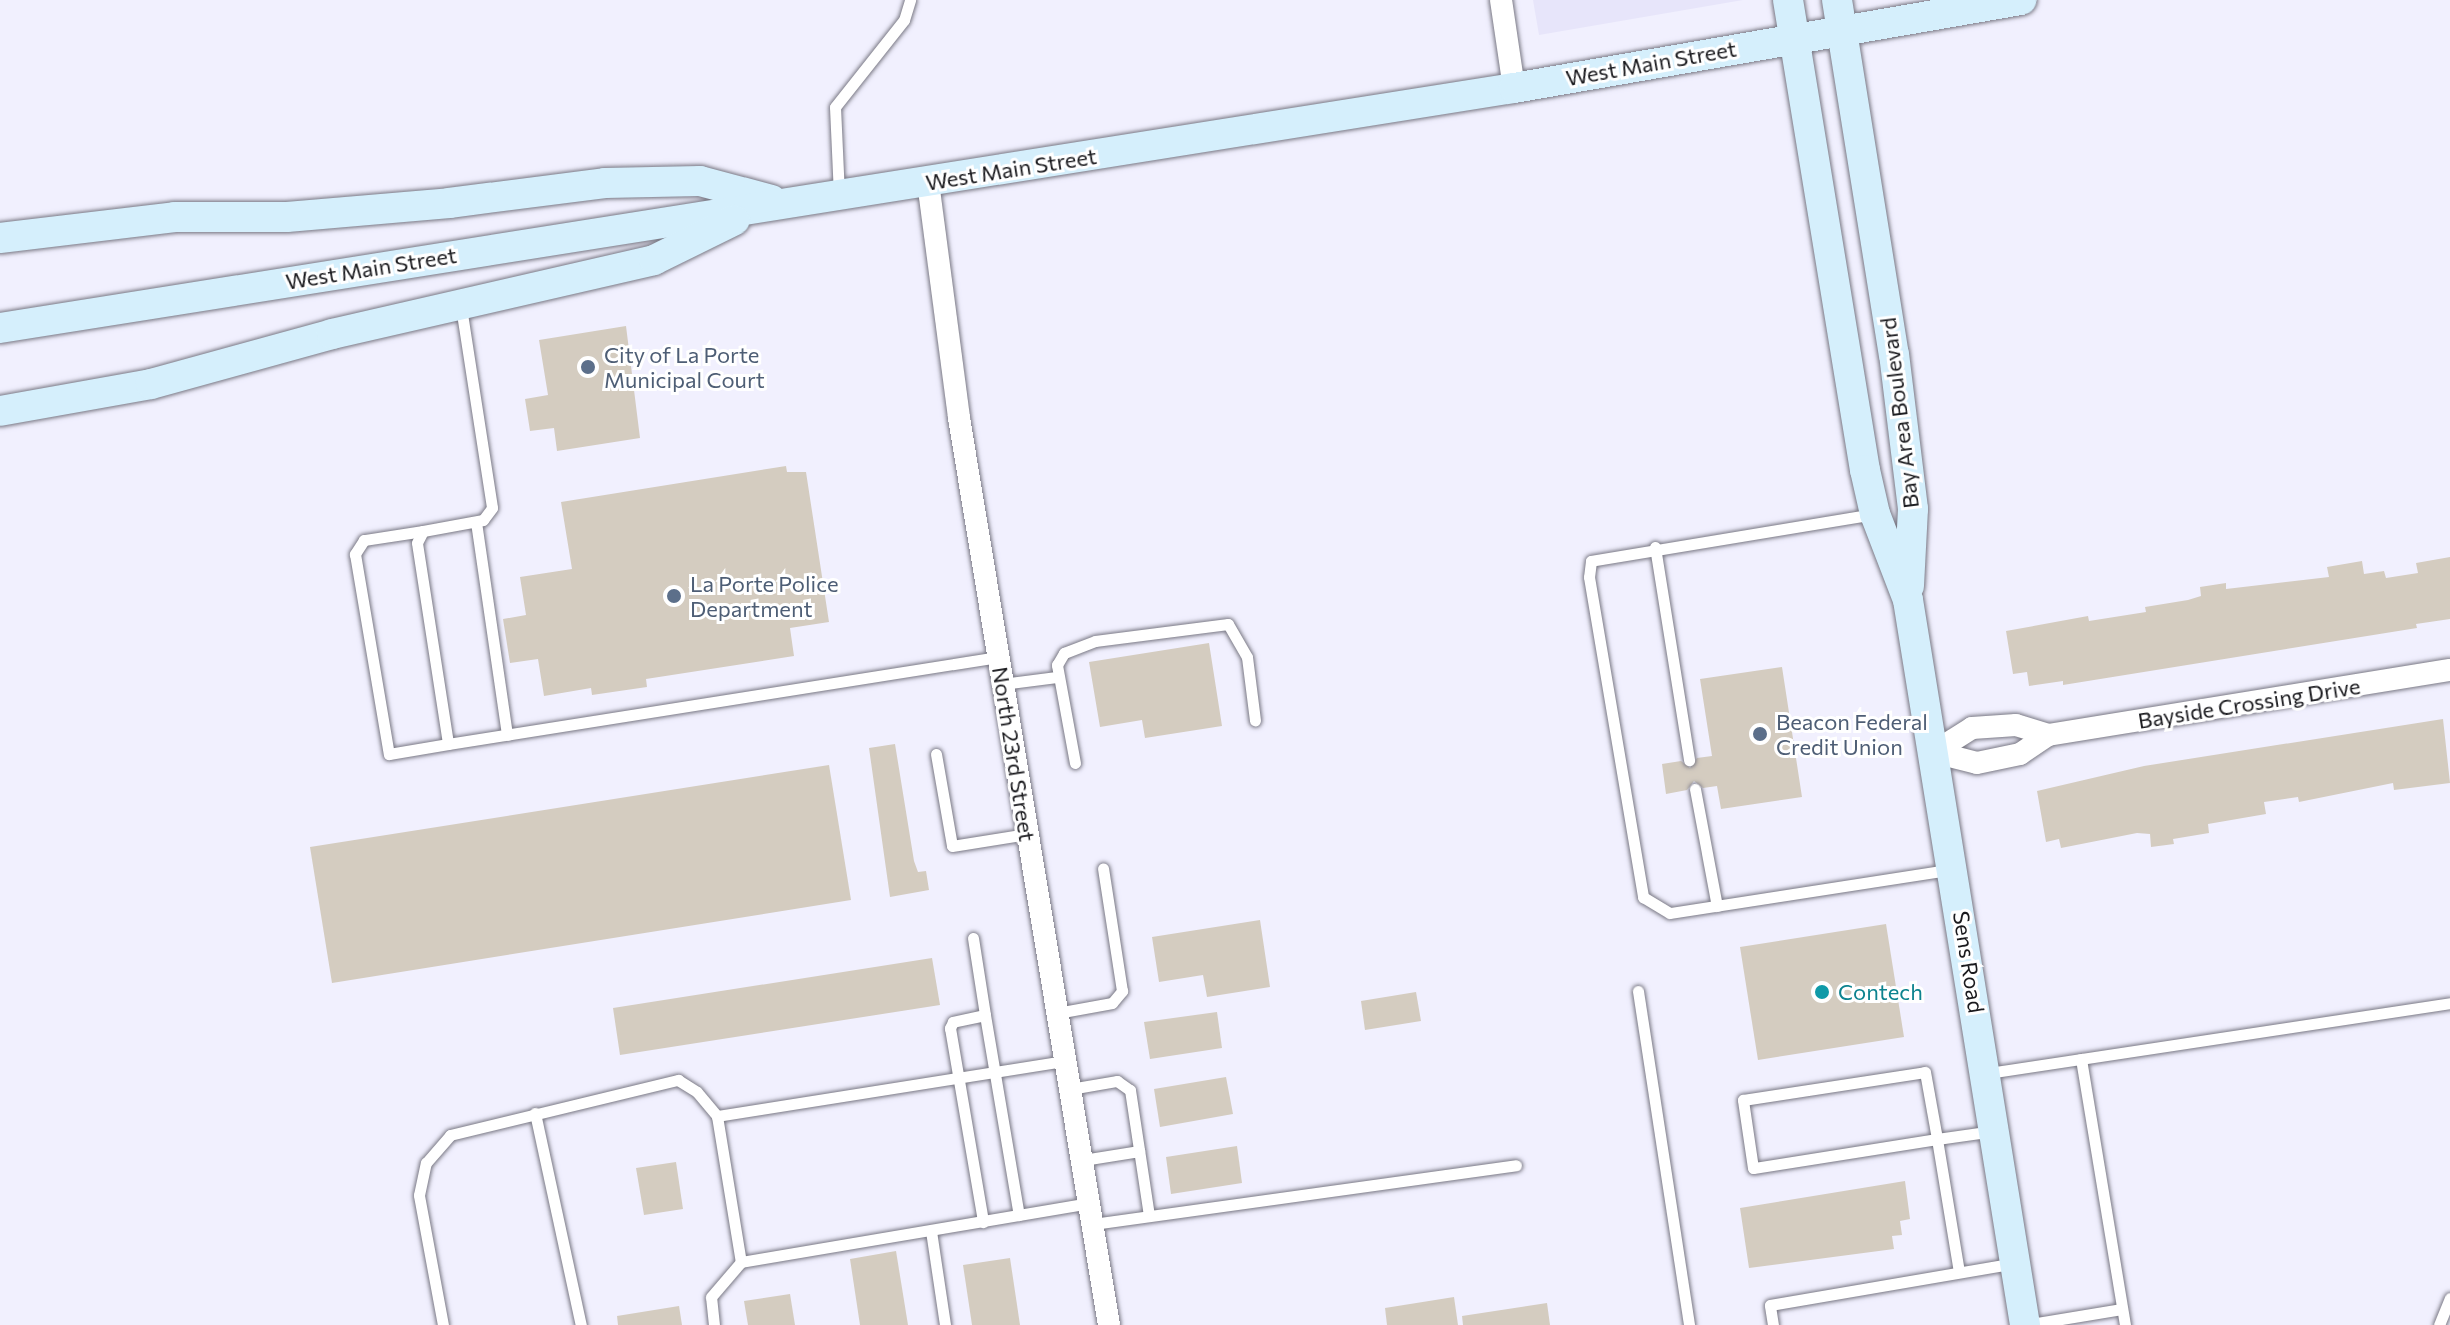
<!DOCTYPE html>
<style>
body{margin:0}
#map{position:relative;width:2450px;height:1325px;overflow:hidden;background:#f1f0fe;font-family:Commissioner,sans-serif}
div>[style]{position:absolute}
.built>*{inset:0;background:#e7e5fa}
.building>*{inset:0;background:#d4ccc0}
.roads{filter:drop-shadow(0 0 2px #797884) drop-shadow(0 0 2px #797884)}
.lane>*{height:11px;margin:-5.5px;padding:0 5.5px;transform-origin:5.5px;border-radius:5.5px;background:#fff}
.street>*{height:22px;margin:-11px;padding:0 11px;transform-origin:11px;border-radius:11px;background:#fff}
.secondary>*{height:30px;margin:-15px;padding:0 15px;transform-origin:15px;border-radius:15px;background:#d5effc}
.dots>*{width:22px;height:22px;translate:-50% -50%;box-sizing:border-box;border:4px solid #fff;border-radius:50%}
span{translate:-50% -50%;white-space:nowrap;text-align:center;line-height:1.15;-webkit-text-stroke:6px #fff;paint-order:stroke}
.street-label{font-size:22px;color:#1a1a1e}
.service-label{font-size:22px;color:#4e5e75}
.left{translate:0 -50%;text-align:left}
.culture-label{font-size:22px;color:#0d838f}
</style>
<div id="map">
<div class="built">
<i style="clip-path:polygon(1533px 0,1743px 0,1539px 35px)"></i>
</div>
<div class="building">
<i style="clip-path:polygon(626px 326px,640px 438px,557px 451px,554px 428px,530px 431px,525px 399px,548px 395px,539px 340px)"></i>
<i style="clip-path:polygon(786px 466px,787px 472px,806px 472px,829px 622px,790px 628px,794px 656px,646px 679px,647px 687px,592px 695px,591px 688px,544px 696px,538px 659px,510px 663px,503px 619px,526px 615px,520px 577px,572px 569px,561px 502px)"></i>
<i style="clip-path:polygon(2450px 557px,2450px 619px,2416px 624px,2417px 628px,2063px 685px,2063px 681px,2029px 686px,2027px 672px,2013px 674px,2006px 631px,2088px 616px,2089px 621px,2146px 612px,2145px 607px,2188px 600px,2201px 596px,2200px 587px,2226px 583px,2226px 589px,2329px 577px,2327px 567px,2362px 561px,2364px 574px,2384px 571px,2386px 578px,2418px 573px,2416px 563px)"></i>
<i style="clip-path:polygon(1209px 643px,1222px 726px,1145px 738px,1142px 720px,1100px 727px,1089px 662px)"></i>
<i style="clip-path:polygon(1782px 667px,1802px 797px,1721px 809px,1717px 786px,1703px 788px,1694px 781px,1687px 790px,1666px 794px,1662px 764px,1681px 761px,1690px 768px,1697px 758px,1712px 756px,1700px 679px)"></i>
<i style="clip-path:polygon(2443px 719px,2450px 783px,2394px 790px,2393px 783px,2299px 802px,2298px 797px,2264px 802px,2266px 814px,2208px 824px,2209px 833px,2173px 839px,2174px 844px,2151px 847px,2150px 834px,2137px 833px,2061px 848px,2059px 839px,2046px 842px,2037px 791px,2144px 766px)"></i>
<i style="clip-path:polygon(895px 744px,914px 861px,918px 872px,926px 871px,929px 890px,890px 897px,869px 748px)"></i>
<i style="clip-path:polygon(829px 765px,851px 900px,332px 983px,310px 847px)"></i>
<i style="clip-path:polygon(1260px 920px,1270px 987px,1207px 997px,1203px 975px,1159px 982px,1152px 937px)"></i>
<i style="clip-path:polygon(1886px 924px,1904px 1037px,1758px 1060px,1740px 947px)"></i>
<i style="clip-path:polygon(932px 958px,940px 1005px,620px 1055px,613px 1008px)"></i>
<i style="clip-path:polygon(1416px 992px,1421px 1021px,1365px 1030px,1361px 1001px)"></i>
<i style="clip-path:polygon(1217px 1012px,1222px 1048px,1150px 1059px,1144px 1022px)"></i>
<i style="clip-path:polygon(1226px 1077px,1233px 1114px,1160px 1127px,1154px 1089px)"></i>
<i style="clip-path:polygon(1237px 1146px,1242px 1183px,1171px 1194px,1166px 1157px)"></i>
<i style="clip-path:polygon(676px 1162px,683px 1209px,644px 1215px,636px 1168px)"></i>
<i style="clip-path:polygon(1905px 1181px,1910px 1219px,1900px 1221px,1902px 1235px,1892px 1236px,1894px 1249px,1749px 1268px,1740px 1208px)"></i>
<i style="clip-path:polygon(896px 1251px,908px 1325px,860px 1325px,850px 1259px)"></i>
<i style="clip-path:polygon(1010px 1258px,1020px 1325px,972px 1325px,963px 1265px)"></i>
<i style="clip-path:polygon(790px 1294px,795px 1325px,748px 1325px,744px 1301px)"></i>
<i style="clip-path:polygon(1454px 1297px,1458px 1325px,1387px 1325px,1385px 1308px)"></i>
<i style="clip-path:polygon(1547px 1303px,1550px 1325px,1463px 1325px,1462px 1316px)"></i>
<i style="clip-path:polygon(679px 1306px,682px 1325px,618px 1325px,617px 1316px)"></i>
</div>
<div class="roads">
<div class="lane">
<i style="left:839px;top:195px;width:88px;rotate:-92.6deg"></i>
<i style="left:835px;top:107px;width:111px;rotate:-51.6deg"></i>
<i style="left:904px;top:20px;width:21px;rotate:-73deg"></i>
<i style="left:461px;top:307px;width:203px;rotate:81.2deg"></i>
<i style="left:492px;top:508px;width:15px;rotate:127deg"></i>
<i style="left:483px;top:520px;width:61px;rotate:169.6deg"></i>
<i style="left:423px;top:531px;width:13px;rotate:117deg"></i>
<i style="left:417px;top:543px;width:203px;rotate:81.2deg"></i>
<i style="left:448px;top:744px;width:557px;rotate:-8.99deg"></i>
<i style="left:1874px;top:514px;width:287px;rotate:170.6deg"></i>
<i style="left:1591px;top:561px;width:16px;rotate:97deg"></i>
<i style="left:1589px;top:577px;width:325px;rotate:80.4deg"></i>
<i style="left:1643px;top:897px;width:31px;rotate:31deg"></i>
<i style="left:1670px;top:913px;width:282px;rotate:-8.8deg"></i>
<i style="left:476px;top:522px;width:215px;rotate:81.7deg"></i>
<i style="left:423px;top:531px;width:60px;rotate:171.3deg"></i>
<i style="left:364px;top:540px;width:17px;rotate:123deg"></i>
<i style="left:355px;top:554px;width:203px;rotate:80.4deg"></i>
<i style="left:389px;top:754px;width:60px;rotate:-9.6deg"></i>
<i style="left:1655px;top:547px;width:216px;rotate:80.9deg"></i>
<i style="left:1002px;top:684px;width:55px;rotate:-7.3deg"></i>
<i style="left:936px;top:754px;width:93px;rotate:80.1deg"></i>
<i style="left:952px;top:846px;width:76px;rotate:-9.1deg"></i>
<i style="left:1075px;top:763px;width:100px;rotate:-100.4deg"></i>
<i style="left:1057px;top:665px;width:14px;rotate:-60deg"></i>
<i style="left:1064px;top:653px;width:33px;rotate:-21deg"></i>
<i style="left:1095px;top:641px;width:134px;rotate:-7.3deg"></i>
<i style="left:1228px;top:624px;width:38px;rotate:60deg"></i>
<i style="left:1247px;top:657px;width:64px;rotate:82.8deg"></i>
<i style="left:1695px;top:789px;width:119px;rotate:79.4deg"></i>
<i style="left:973px;top:938px;width:78px;rotate:81.1deg"></i>
<i style="left:985px;top:1015px;width:33px;rotate:168deg"></i>
<i style="left:953px;top:1022px;width:7px;rotate:117deg"></i>
<i style="left:950px;top:1028px;width:197px;rotate:80.3deg"></i>
<i style="left:1638px;top:991px;width:338px;rotate:81.3deg"></i>
<i style="left:1057px;top:1013px;width:56px;rotate:-10.3deg"></i>
<i style="left:1112px;top:1003px;width:16px;rotate:-50deg"></i>
<i style="left:1122px;top:991px;width:124px;rotate:-98.8deg"></i>
<i style="left:985px;top:1015px;width:203px;rotate:80.4deg"></i>
<i style="left:2081px;top:1059px;width:270px;rotate:80.6deg"></i>
<i style="left:1925px;top:1072px;width:68px;rotate:79.8deg"></i>
<i style="left:1937px;top:1139px;width:186px;rotate:171deg"></i>
<i style="left:1753px;top:1168px;width:69px;rotate:-98.4deg"></i>
<i style="left:1743px;top:1100px;width:184px;rotate:-8.7deg"></i>
<i style="left:1988px;top:1073px;width:467px;rotate:-8.6deg"></i>
<i style="left:1070px;top:1089px;width:48px;rotate:-9.7deg"></i>
<i style="left:1117px;top:1081px;width:16px;rotate:35deg"></i>
<i style="left:1130px;top:1090px;width:126px;rotate:81.4deg"></i>
<i style="left:535px;top:1113px;width:217px;rotate:77.8deg"></i>
<i style="left:717px;top:1116px;width:148px;rotate:80.7deg"></i>
<i style="left:741px;top:1262px;width:354px;rotate:-9.6deg"></i>
<i style="left:1083px;top:1160px;width:57px;rotate:-9.1deg"></i>
<i style="left:1093px;top:1224px;width:427px;rotate:-7.9deg"></i>
<i style="left:931px;top:1231px;width:95px;rotate:81.5deg"></i>
<i style="left:1959px;top:1272px;width:135px;rotate:-99.4deg"></i>
<i style="left:1937px;top:1139px;width:57px;rotate:-8.1deg"></i>
<i style="left:443px;top:1325px;width:132px;rotate:-100.5deg"></i>
<i style="left:419px;top:1195px;width:33px;rotate:-78deg"></i>
<i style="left:426px;top:1163px;width:37px;rotate:-49deg"></i>
<i style="left:450px;top:1135px;width:235px;rotate:-13.6deg"></i>
<i style="left:678px;top:1080px;width:22px;rotate:32deg"></i>
<i style="left:697px;top:1092px;width:31px;rotate:50deg"></i>
<i style="left:717px;top:1116px;width:353px;rotate:-9deg"></i>
<i style="left:714px;top:1325px;width:28px;rotate:-96deg"></i>
<i style="left:711px;top:1297px;width:46px;rotate:-49.4deg"></i>
<i style="left:1773px;top:1325px;width:20px;rotate:-99deg"></i>
<i style="left:1770px;top:1305px;width:249px;rotate:-9.7deg"></i>
<i style="left:2025px;top:1325px;width:98px;rotate:-9.4deg"></i>
<i style="left:2439px;top:1325px;width:29px;rotate:-68deg"></i>
</div>
<div class="street">
<i style="left:1501px;top:0;width:89px;rotate:81.6deg"></i>
<i style="left:928px;top:182px;width:238px;rotate:82.5deg"></i>
<i style="left:959px;top:418px;width:919px;rotate:80.61deg"></i>
<i style="left:1934px;top:752px;width:44px;rotate:14.3deg"></i>
<i style="left:1977px;top:763px;width:44px;rotate:-11.8deg"></i>
<i style="left:2020px;top:754px;width:34px;rotate:-34deg"></i>
<i style="left:2048px;top:735px;width:407px;rotate:-9.2deg"></i>
<i style="left:1934px;top:752px;width:45px;rotate:-32.3deg"></i>
<i style="left:1972px;top:728px;width:44px;rotate:-3.9deg"></i>
<i style="left:2016px;top:725px;width:34px;rotate:17deg"></i>
</div>
<div class="secondary">
<i style="left:1788px;top:0;width:476px;rotate:80.7deg"></i>
<i style="left:1865px;top:470px;width:45px;rotate:77.2deg"></i>
<i style="left:1875px;top:514px;width:92px;rotate:69deg"></i>
<i style="left:1908px;top:600px;width:734px;rotate:80.83deg"></i>
<i style="left:1837px;top:0;width:359px;rotate:80.9deg"></i>
<i style="left:1894px;top:354px;width:156px;rotate:83deg"></i>
<i style="left:1913px;top:509px;width:77px;rotate:93deg"></i>
<i style="left:0;top:238px;width:176px;rotate:-6.8deg"></i>
<i style="left:175px;top:217px;width:112px"></i>
<i style="left:287px;top:217px;width:163px;rotate:-4.9deg"></i>
<i style="left:449px;top:203px;width:157px;rotate:-7.3deg"></i>
<i style="left:605px;top:183px;width:95px;rotate:-1.2deg"></i>
<i style="left:700px;top:181px;width:74px;rotate:14.8deg"></i>
<i style="left:0;top:328px;width:1533px;rotate:-9.01deg"></i>
<i style="left:1514px;top:88px;width:515px;rotate:-9.85deg"></i>
<i style="left:0;top:411px;width:153px;rotate:-10.1deg"></i>
<i style="left:151px;top:384px;width:188px;rotate:-15.4deg"></i>
<i style="left:332px;top:334px;width:330px;rotate:-12.9deg"></i>
<i style="left:654px;top:260px;width:90px;rotate:-26.3deg"></i>
</div>
</div>
<div class="dots">
<i style="left:588px;top:367px;background:#5c6f8a"></i>
<i style="left:674px;top:596px;background:#5c6f8a"></i>
<i style="left:1760px;top:734px;background:#5c6f8a"></i>
<i style="left:1822px;top:992px;background:#0f9aa8"></i>
</div>
<div class="street-label">
<span style="left:1651px;top:63px;rotate:-10deg">West Main Street</span>
<span style="left:1011px;top:169px;rotate:-9deg">West Main Street</span>
<span style="left:371px;top:268px;rotate:-9deg">West Main Street</span>
<span style="left:1899px;top:413px;rotate:-97deg">Bay Area Boulevard</span>
<span style="left:2249px;top:703px;rotate:-9deg">Bayside Crossing Drive</span>
<span style="left:1014px;top:754px;rotate:81deg">North 23rd Street</span>
<span style="left:1969px;top:962px;rotate:81deg">Sens Road</span>
</div>
<div class="service-label">
<span class="left" style="left:604px;top:367px">City of La Porte<br>Municipal Court</span>
<span class="left" style="left:690px;top:596px">La Porte Police<br>Department</span>
<span class="left" style="left:1776px;top:734px">Beacon Federal<br>Credit Union</span>
</div>
<div class="culture-label">
<span class="left" style="left:1838px;top:992px">Contech</span>
</div>
</div>
